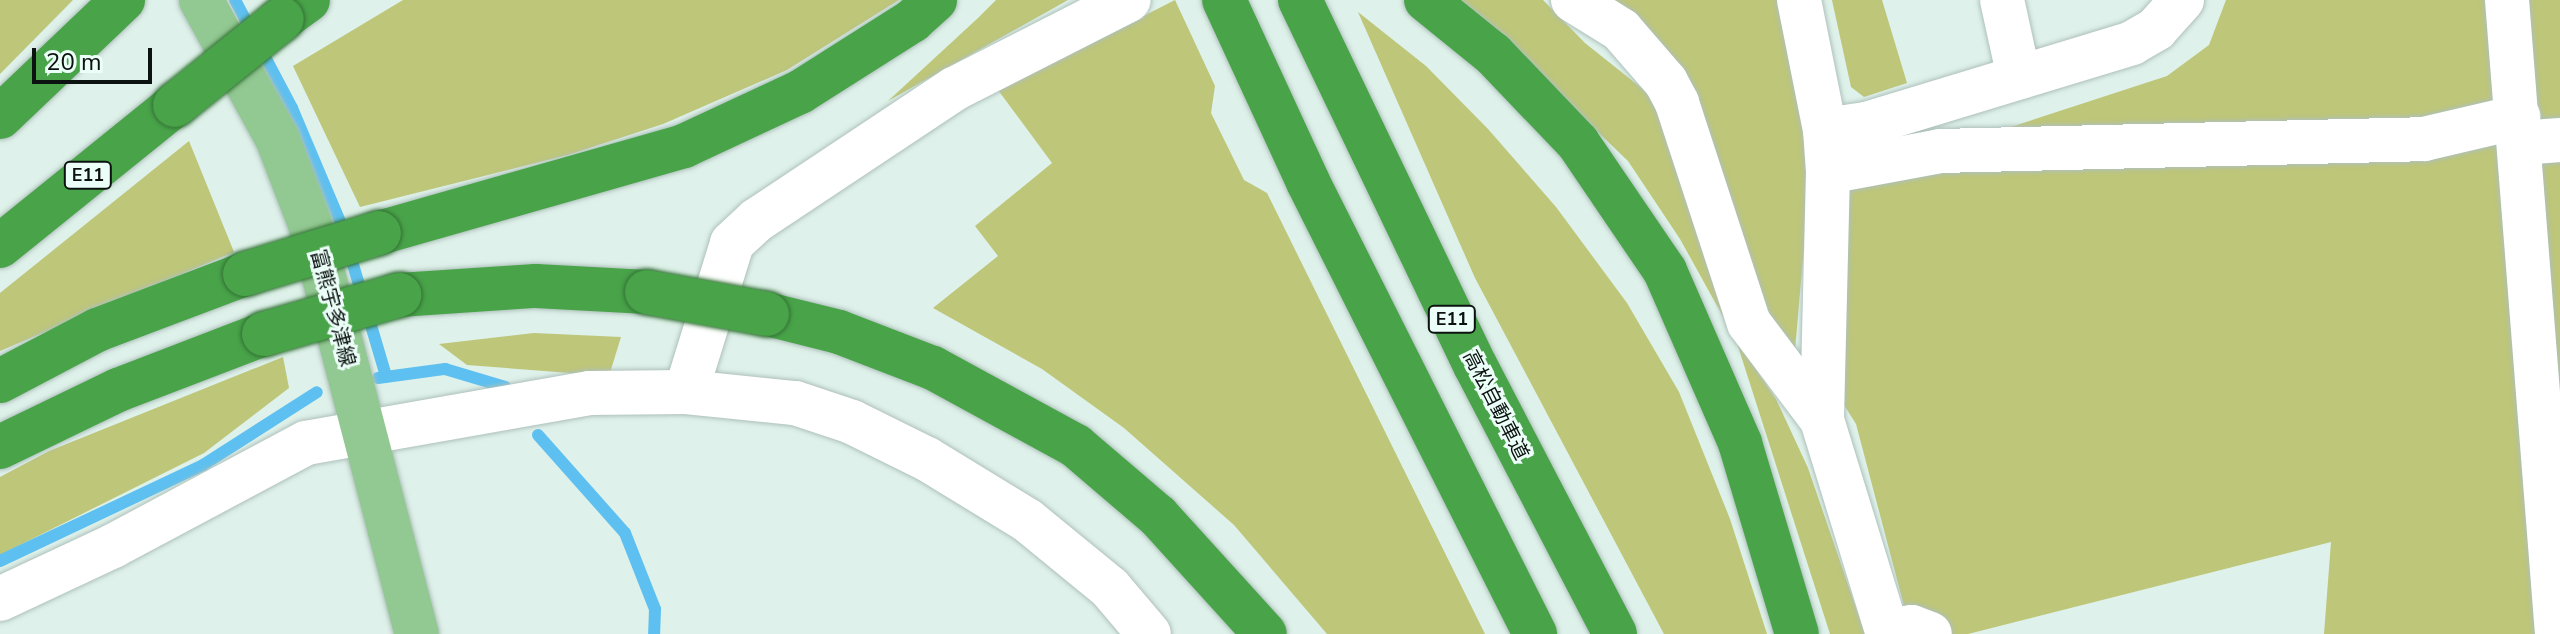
<!DOCTYPE html>
<meta charset="utf-8">
<style>
body{margin:0}
#map{position:relative;width:2560px;height:634px;overflow:hidden;background:#def1ea;font-family:"Nunito Sans","Noto Sans JP",sans-serif}
div>[style]{position:absolute}
.green>*{inset:0;background:#bec679}
.stream>*{height:12px;margin:-6px;padding:0 6px;transform-origin:6px;border-radius:6px;background:#5ec0f0}
.roads{filter:drop-shadow(0 0 2px #aec0ba) drop-shadow(0 0 2px #aec0ba)}
.minor>*{height:44px;margin:-22px;padding:0 22px;transform-origin:22px;border-radius:22px;background:#fff}
.major>*{height:44px;margin:-22px;padding:0 22px;transform-origin:22px;border-radius:22px;background:#92c892}
.highway>*{height:44px;margin:-22px;padding:0 22px;transform-origin:22px;border-radius:22px;background:#49a449}
.bridges{filter:drop-shadow(0 0 2px #337135) drop-shadow(0 0 2px #337135)}
.highway-bridge>*{height:44px;margin:-22px;padding:0 22px;transform-origin:22px;border-radius:22px;background:#49a449}
span{translate:-50% -50%;white-space:nowrap;text-align:center;line-height:1.15;-webkit-text-stroke:6px #ebfef7;paint-order:stroke}
.shield-label span{padding:2px 6px;background:#ebfef7;border:2px solid;border-radius:6px;-webkit-text-stroke-width:0}
.shield-label{font-size:18px;color:#0b1210;font-weight:700}
.street-label{font-size:20px;color:#0b1210}
.scale{position:absolute;left:32px;top:48px;width:120px;height:36px;box-sizing:border-box;border:4px solid #0b1210;border-top:0;padding-left:10px;font-size:24px;line-height:28px;white-space:nowrap;color:#0b1210;-webkit-text-stroke:6px #ebfef7;paint-order:stroke}
</style>
<div id="map">
<div class="green">
<i style="clip-path:polygon(0 0,73px 0,0 74px)"></i>
<i style="clip-path:polygon(403px 0,899px 0,787px 70px,663px 124px,568px 155px,360px 207px,293px 66px)"></i>
<i style="clip-path:polygon(996px 0,1068px 0,888px 101px,978px 18px)"></i>
<i style="clip-path:polygon(1175px 0,1215px 86px,1211px 113px,1244px 180px,1267px 193px,1485px 634px,1327px 634px,1234px 525px,1124px 428px,1042px 369px,933px 308px,998px 256px,975px 226px,1052px 163px,998px 90px)"></i>
<i style="clip-path:polygon(1460px 0,1543px 0,1585px 43px,1659px 102px,1736px 340px,1776px 399px,1808px 468px,1865px 634px,1830px 634px,1736px 340px,1680px 239px,1628px 161px)"></i>
<i style="clip-path:polygon(1591px 0,1783px 0,1813px 145px,1795px 350px,1765px 319px,1726px 186px)"></i>
<i style="clip-path:polygon(1832px 0,1882px 0,1907px 83px,1864px 97px,1851px 87px)"></i>
<i style="clip-path:polygon(2226px 0,2560px 0,2560px 634px,2324px 634px,2331px 542px,1968px 634px,1945px 634px,1904px 606px,1856px 424px,1839px 397px,1842px 182px,2167px 76px,2209px 45px)"></i>
<i style="clip-path:polygon(1358px 12px,1426px 66px,1488px 129px,1556px 207px,1627px 303px,1679px 392px,1730px 519px,1767px 634px,1664px 634px,1475px 278px)"></i>
<i style="clip-path:polygon(189px 141px,234px 252px,0 351px,0 293px)"></i>
<i style="clip-path:polygon(534px 333px,621px 337px,609px 376px,467px 365px,439px 344px)"></i>
<i style="clip-path:polygon(283px 357px,289px 388px,204px 453px,0 555px,0 477px,49px 451px)"></i>
</div>
<div class="stream">
<i style="left:235px;top:0;width:122px;rotate:62.2deg"></i>
<i style="left:292px;top:108px;width:126px;rotate:67.1deg"></i>
<i style="left:341px;top:224px;width:159px;rotate:73.5deg"></i>
<i style="left:378px;top:378px;width:68px;rotate:-7.7deg"></i>
<i style="left:445px;top:369px;width:63px;rotate:16.7deg"></i>
<i style="left:538px;top:435px;width:131px;rotate:48.4deg"></i>
<i style="left:625px;top:533px;width:82px;rotate:68.5deg"></i>
<i style="left:655px;top:609px;width:25px;rotate:92deg"></i>
<i style="left:0;top:561px;width:225px;rotate:-25.3deg"></i>
<i style="left:203px;top:465px;width:135px;rotate:-32.6deg"></i>
</div>
<div class="roads">
<div class="minor">
<i style="left:1573px;top:0;width:57px;rotate:32deg"></i>
<i style="left:1621px;top:30px;width:69px;rotate:49.1deg"></i>
<i style="left:1666px;top:82px;width:24px;rotate:62deg"></i>
<i style="left:1677px;top:103px;width:231px;rotate:71.9deg"></i>
<i style="left:1749px;top:323px;width:121px;rotate:53deg"></i>
<i style="left:1799px;top:0;width:133px;rotate:78.7deg"></i>
<i style="left:1825px;top:130px;width:42px;rotate:85.9deg"></i>
<i style="left:1828px;top:172px;width:248px;rotate:91.4deg"></i>
<i style="left:1822px;top:420px;width:224px;rotate:72.9deg"></i>
<i style="left:2002px;top:0;width:79px;rotate:77.6deg"></i>
<i style="left:2507px;top:0;width:636px;rotate:85.49deg"></i>
<i style="left:1825px;top:130px;width:41px;rotate:-8.3deg"></i>
<i style="left:1866px;top:124px;width:278px;rotate:-16.9deg"></i>
<i style="left:2132px;top:43px;width:28px;rotate:-30deg"></i>
<i style="left:2156px;top:29px;width:39px;rotate:-48deg"></i>
<i style="left:2520px;top:143px;width:40px;rotate:-4.3deg"></i>
<i style="left:1828px;top:172px;width:114px;rotate:-10.6deg"></i>
<i style="left:1940px;top:151px;width:484px;rotate:-1.4deg"></i>
<i style="left:2424px;top:139px;width:97px;rotate:-13.2deg"></i>
<i style="left:686px;top:392px;width:156px;rotate:-72.8deg"></i>
<i style="left:732px;top:243px;width:34px;rotate:-43deg"></i>
<i style="left:757px;top:220px;width:237px;rotate:-33.6deg"></i>
<i style="left:954px;top:89px;width:196px;rotate:-27deg"></i>
<i style="left:0;top:599px;width:125px;rotate:-25.1deg"></i>
<i style="left:113px;top:546px;width:219px;rotate:-28.1deg"></i>
<i style="left:306px;top:443px;width:288px;rotate:-10deg"></i>
<i style="left:590px;top:393px;width:96px;rotate:-0.6deg"></i>
<i style="left:686px;top:392px;width:110px;rotate:5.8deg"></i>
<i style="left:795px;top:403px;width:60px;rotate:18.4deg"></i>
<i style="left:852px;top:422px;width:84px;rotate:26.3deg"></i>
<i style="left:927px;top:459px;width:117px;rotate:31.4deg"></i>
<i style="left:1027px;top:520px;width:107px;rotate:39.3deg"></i>
<i style="left:1110px;top:588px;width:60px;rotate:49.7deg"></i>
<i style="left:1887px;top:631px;width:25px;rotate:-9deg"></i>
<i style="left:1912px;top:627px;width:19px;rotate:21deg"></i>
</div>
<div class="major">
<i style="left:201px;top:0;width:158px;rotate:61.2deg"></i>
<i style="left:277px;top:138px;width:92px;rotate:69deg"></i>
<i style="left:310px;top:224px;width:424px;rotate:75.4deg"></i>
</div>
<div class="highway">
<i style="left:1224px;top:0;width:200px;rotate:65.2deg"></i>
<i style="left:1308px;top:182px;width:506px;rotate:63.33deg"></i>
<i style="left:1300px;top:0;width:405px;rotate:64.4deg"></i>
<i style="left:1475px;top:365px;width:303px;rotate:62.5deg"></i>
<i style="left:1426px;top:0;width:86px;rotate:38.9deg"></i>
<i style="left:1493px;top:54px;width:123px;rotate:46.3deg"></i>
<i style="left:1578px;top:143px;width:155px;rotate:55.8deg"></i>
<i style="left:1665px;top:271px;width:188px;rotate:66.4deg"></i>
<i style="left:1740px;top:443px;width:199px;rotate:73.4deg"></i>
<i style="left:282px;top:19px;width:32px;rotate:-36deg"></i>
<i style="left:0;top:117px;width:170px;rotate:-43.6deg"></i>
<i style="left:379px;top:233px;width:317px;rotate:-15.9deg"></i>
<i style="left:684px;top:146px;width:128px;rotate:-25deg"></i>
<i style="left:800px;top:92px;width:133px;rotate:-32.4deg"></i>
<i style="left:912px;top:21px;width:31px;rotate:-42deg"></i>
<i style="left:0;top:246px;width:225px;rotate:-38.9deg"></i>
<i style="left:399px;top:295px;width:137px;rotate:-3.8deg"></i>
<i style="left:536px;top:286px;width:111px;rotate:3.1deg"></i>
<i style="left:767px;top:314px;width:74px;rotate:14deg"></i>
<i style="left:839px;top:332px;width:101px;rotate:21deg"></i>
<i style="left:933px;top:368px;width:163px;rotate:28.6deg"></i>
<i style="left:1076px;top:446px;width:108px;rotate:40.5deg"></i>
<i style="left:1158px;top:516px;width:159px;rotate:47.8deg"></i>
<i style="left:0;top:381px;width:110px;rotate:-27.7deg"></i>
<i style="left:97px;top:330px;width:158px;rotate:-20.7deg"></i>
<i style="left:0;top:447px;width:131px;rotate:-25.8deg"></i>
<i style="left:118px;top:390px;width:156px;rotate:-21deg"></i>
</div>
</div>
<div class="bridges">
<div class="highway-bridge">
<i style="left:175px;top:105px;width:137px;rotate:-38.8deg"></i>
<i style="left:245px;top:274px;width:140px;rotate:-17deg"></i>
<i style="left:647px;top:292px;width:122px;rotate:10.4deg"></i>
<i style="left:264px;top:334px;width:141px;rotate:-16.1deg"></i>
</div>
</div>
<div class="shield-label">
<span style="left:88px;top:175px">E11</span>
<span style="left:1452px;top:319px">E11</span>
</div>
<div class="street-label">
<span style="left:333px;top:308px;rotate:75deg">富熊宇多津線</span>
<span style="left:1496px;top:405px;rotate:63deg">高松自動車道</span>
</div>
<div class="scale">20 m</div>
</div>
